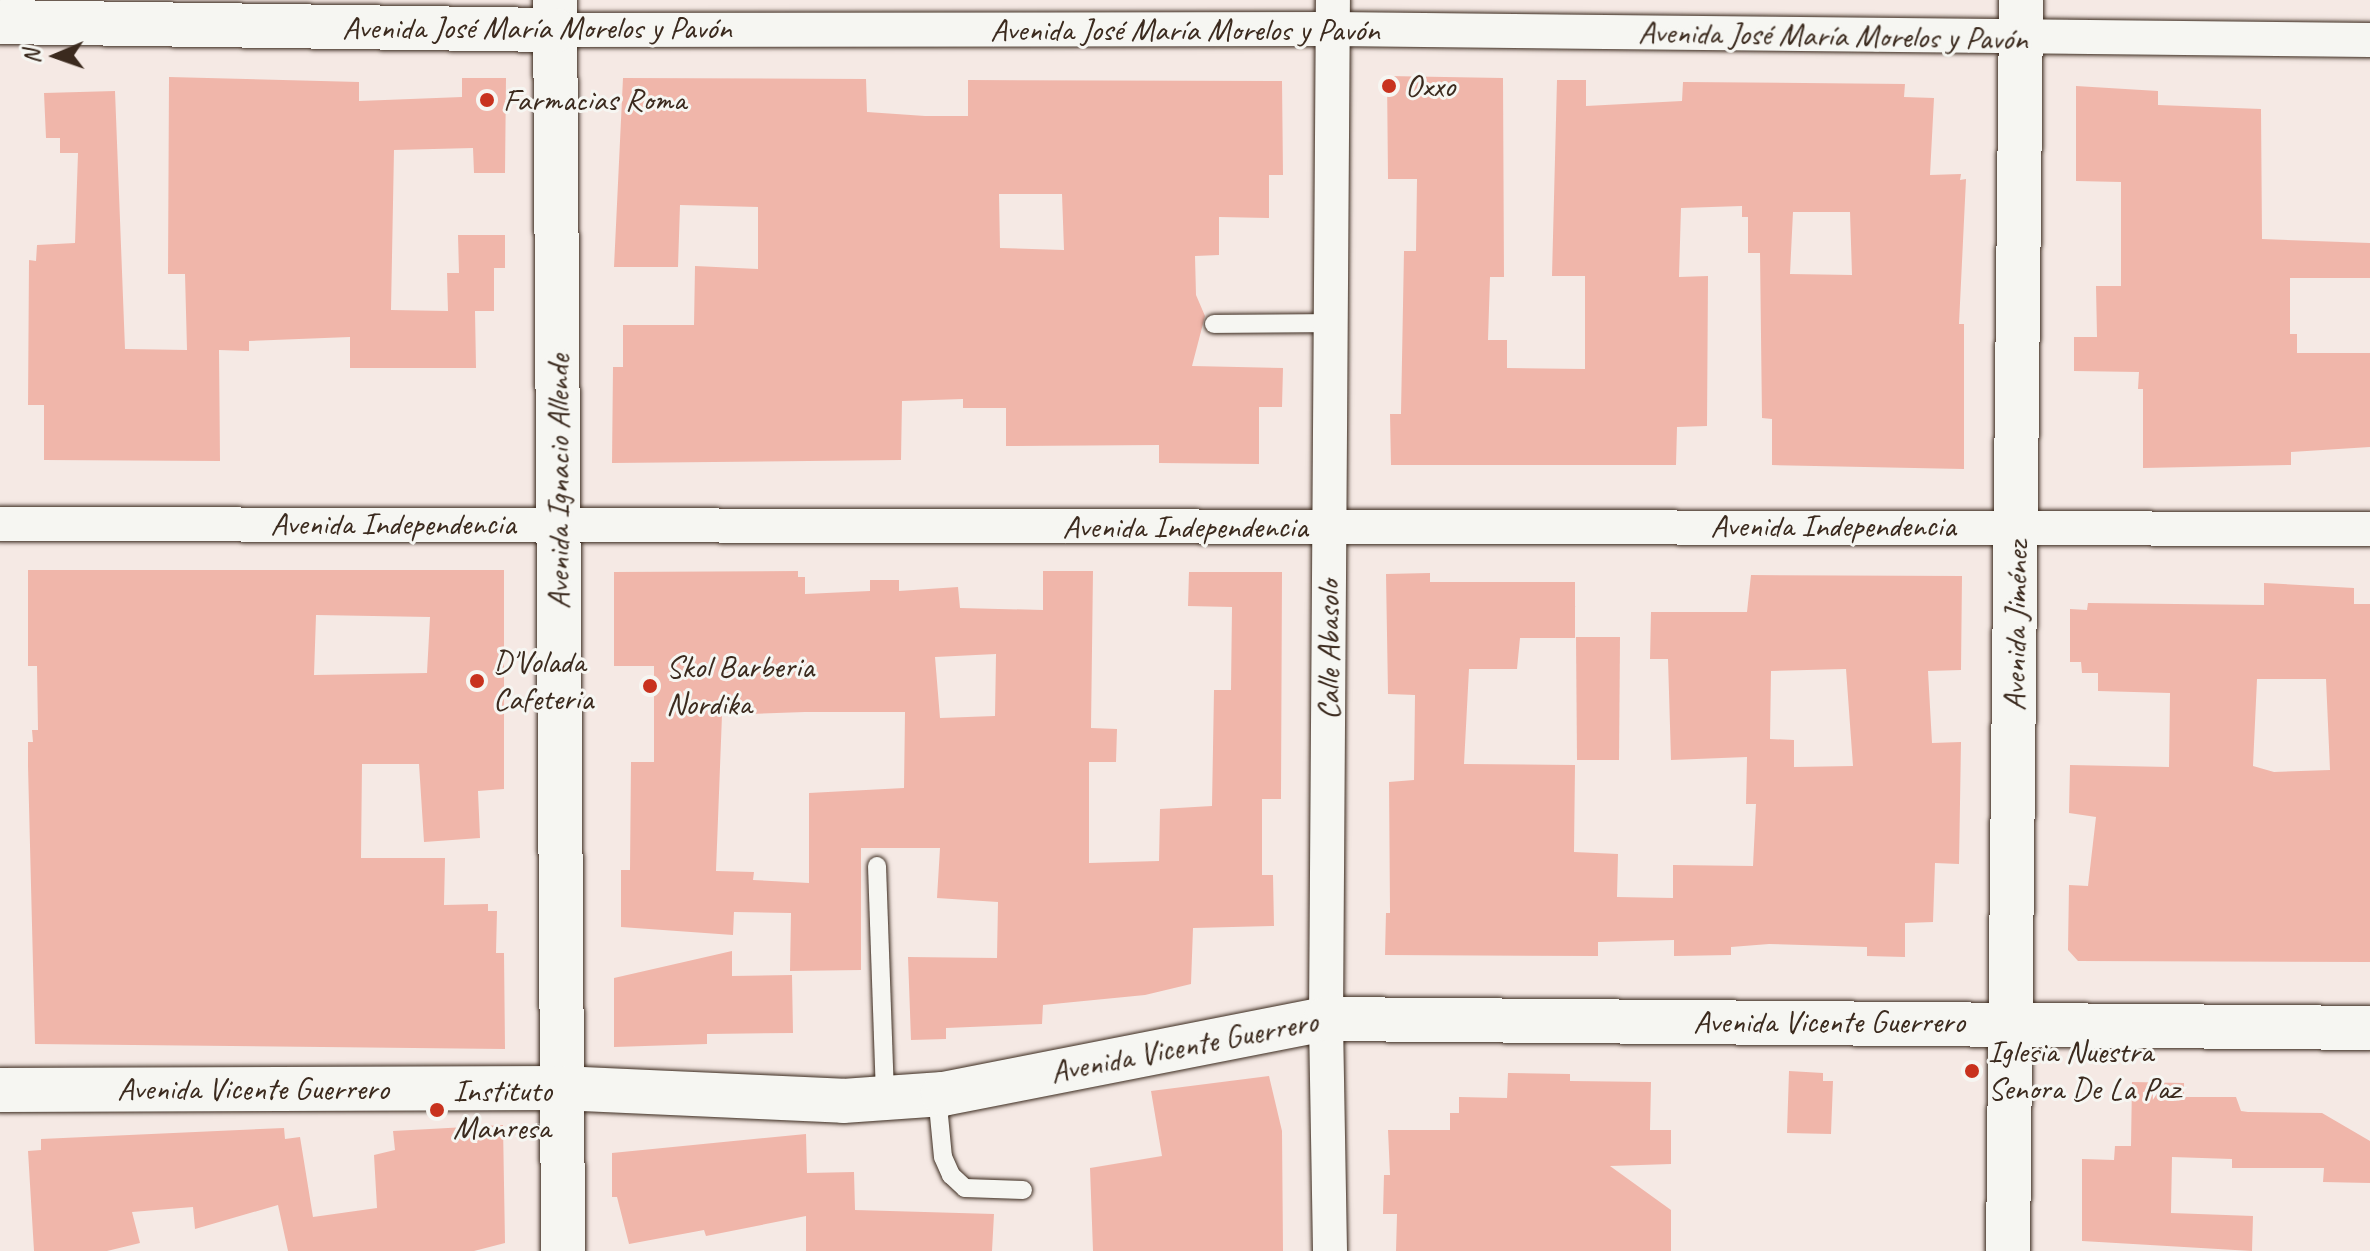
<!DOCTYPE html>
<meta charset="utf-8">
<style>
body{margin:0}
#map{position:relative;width:2370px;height:1251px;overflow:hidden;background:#f5e9e4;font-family:Caveat,sans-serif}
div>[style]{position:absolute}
.building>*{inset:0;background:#f0b6aa}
.roads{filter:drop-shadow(0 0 2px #3b2a1e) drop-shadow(0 0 2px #3b2a1e)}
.lane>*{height:18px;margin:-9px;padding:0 9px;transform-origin:9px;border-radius:9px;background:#f6f6f2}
.street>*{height:34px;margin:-17px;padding:0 17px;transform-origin:17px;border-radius:17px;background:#f6f6f2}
.secondary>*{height:44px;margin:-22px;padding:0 22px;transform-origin:22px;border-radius:22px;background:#f6f6f2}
.dots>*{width:22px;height:22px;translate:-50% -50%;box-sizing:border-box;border:4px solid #f6f6f2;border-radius:50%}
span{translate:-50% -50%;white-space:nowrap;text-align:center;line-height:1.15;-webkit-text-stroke:6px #f6f6f2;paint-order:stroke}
.street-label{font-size:32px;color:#3b2a1e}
.poi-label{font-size:32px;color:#3b2a1e}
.left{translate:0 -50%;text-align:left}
.north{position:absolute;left:16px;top:16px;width:80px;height:80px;-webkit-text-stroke:6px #f6f6f2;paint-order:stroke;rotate:268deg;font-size:22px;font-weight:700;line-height:32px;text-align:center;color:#3b2a1e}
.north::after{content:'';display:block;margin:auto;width:28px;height:36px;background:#3b2a1e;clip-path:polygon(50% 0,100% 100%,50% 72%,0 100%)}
</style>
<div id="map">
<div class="building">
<i style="clip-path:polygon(evenodd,1387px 76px,1503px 78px,1504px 277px,1490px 277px,1488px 340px,1507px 340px,1507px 368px,1585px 369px,1585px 276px,1552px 276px,1557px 80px,1586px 80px,1586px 106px,1682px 101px,1683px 82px,1905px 84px,1904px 97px,1934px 98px,1930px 175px,1961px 174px,1960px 180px,1966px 179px,1959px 324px,1964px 324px,1964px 469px,1772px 465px,1772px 419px,1762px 418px,1760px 253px,1748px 253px,1748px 217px,1742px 217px,1742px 206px,1681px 208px,1679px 277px,1708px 276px,1707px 426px,1677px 427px,1676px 465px,1391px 465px,1390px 414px,1401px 414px,1404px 251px,1416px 251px,1417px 179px,1388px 179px,1387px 76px,1793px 212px,1850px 212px,1852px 275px,1790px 274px,1793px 212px)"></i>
<i style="clip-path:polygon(169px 77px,359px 82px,359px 101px,462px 97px,462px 78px,506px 78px,505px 173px,474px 173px,473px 148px,394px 150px,391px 310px,448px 311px,447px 273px,459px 273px,458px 235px,505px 235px,505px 268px,494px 268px,494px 311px,475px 311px,476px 368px,350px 368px,350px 337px,249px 341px,249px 351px,219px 350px,220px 461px,44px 460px,44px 405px,28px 405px,29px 260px,36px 261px,37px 245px,75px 243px,78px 153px,60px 153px,60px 138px,46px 138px,44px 93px,115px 91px,125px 349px,187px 350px,185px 274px,168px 274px)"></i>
<i style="clip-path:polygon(evenodd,623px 78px,866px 79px,867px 112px,925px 116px,968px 116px,968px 80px,1282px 81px,1283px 175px,1269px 175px,1269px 218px,1219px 217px,1219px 255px,1195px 256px,1196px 295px,1205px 316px,1192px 366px,1283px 368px,1282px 407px,1259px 407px,1259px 464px,1159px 463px,1159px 445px,1006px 446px,1006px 408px,963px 408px,963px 399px,902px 401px,901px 460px,612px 463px,613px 367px,623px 367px,623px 325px,694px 325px,695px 266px,758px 269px,758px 207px,680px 205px,678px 267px,614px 267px,623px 78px,999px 194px,1062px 194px,1064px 250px,1000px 248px,999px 194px)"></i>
<i style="clip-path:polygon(2076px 86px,2158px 91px,2158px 105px,2261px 109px,2262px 239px,2370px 243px,2370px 278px,2290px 278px,2290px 334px,2297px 334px,2297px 353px,2370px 353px,2370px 447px,2291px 452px,2291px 465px,2143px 468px,2143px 389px,2138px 389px,2139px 372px,2074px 371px,2074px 337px,2097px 337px,2096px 286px,2121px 286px,2121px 182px,2076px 181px)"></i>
<i style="clip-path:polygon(evenodd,28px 570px,504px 570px,504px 789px,478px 791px,480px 838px,424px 842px,419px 764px,362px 764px,361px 858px,445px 858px,444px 905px,488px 904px,488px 911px,497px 911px,496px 953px,504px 953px,505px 1049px,35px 1044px,28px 766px,28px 742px,33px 742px,32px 730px,38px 730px,37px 666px,28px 666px,28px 570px,316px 615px,430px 617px,427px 673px,314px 675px,316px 615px)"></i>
<i style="clip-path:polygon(evenodd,798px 571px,798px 577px,805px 577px,805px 594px,870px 591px,870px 580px,899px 580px,899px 591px,958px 587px,960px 608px,1043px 610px,1043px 571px,1093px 571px,1091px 728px,1117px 729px,1116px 762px,1089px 762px,1089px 863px,1159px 861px,1160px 809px,1212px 806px,1214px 690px,1231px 690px,1232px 607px,1188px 606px,1189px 572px,1282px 572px,1281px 799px,1262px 799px,1262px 875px,1273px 875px,1274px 926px,1193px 928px,1191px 984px,1145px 995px,1043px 1005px,1042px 1024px,946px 1028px,946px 1039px,911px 1040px,908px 957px,997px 958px,998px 902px,937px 898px,940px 848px,861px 848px,861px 970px,790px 971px,791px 913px,734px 912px,733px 935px,621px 927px,621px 870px,630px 870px,631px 762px,654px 762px,654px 666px,614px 666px,614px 572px,798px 571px,996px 654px,995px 716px,940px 718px,935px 657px,996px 654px,798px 571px,805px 712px,905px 712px,904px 788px,809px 793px,809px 883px,753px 880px,754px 872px,716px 871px,722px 715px,805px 712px)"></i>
<i style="clip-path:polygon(evenodd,1430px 573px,1430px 582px,1575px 582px,1575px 638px,1520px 638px,1517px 669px,1469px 669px,1464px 764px,1575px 765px,1574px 852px,1618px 854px,1617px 897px,1673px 898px,1673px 865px,1753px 866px,1756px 804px,1746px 804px,1747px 757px,1671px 760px,1668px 659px,1650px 659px,1651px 612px,1747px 612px,1751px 575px,1962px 576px,1961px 670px,1928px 671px,1932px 743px,1961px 742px,1959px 864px,1935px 863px,1933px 922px,1905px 923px,1905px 957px,1867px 956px,1867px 947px,1769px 944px,1731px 947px,1731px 955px,1674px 956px,1674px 940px,1598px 942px,1598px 956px,1385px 955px,1386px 913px,1390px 913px,1389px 782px,1414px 780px,1415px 695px,1388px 694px,1386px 574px,1430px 573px,1846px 669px,1853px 766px,1794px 767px,1794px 740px,1770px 739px,1771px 671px,1846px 669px)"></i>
<i style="clip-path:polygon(evenodd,2264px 583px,2354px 588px,2354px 604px,2370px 604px,2370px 962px,2078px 961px,2068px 950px,2069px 885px,2088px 886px,2096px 817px,2069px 813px,2070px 765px,2169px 767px,2170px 693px,2098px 691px,2098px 673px,2082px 673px,2081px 662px,2070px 662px,2070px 609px,2087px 610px,2088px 603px,2264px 605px,2264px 583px,2257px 679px,2326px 679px,2330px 770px,2274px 772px,2253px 766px,2257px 679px)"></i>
<i style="clip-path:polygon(1576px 637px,1620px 637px,1619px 760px,1577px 760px)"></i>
<i style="clip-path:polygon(732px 951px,732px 976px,792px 975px,793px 1033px,707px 1034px,707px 1044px,614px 1047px,614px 978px)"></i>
<i style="clip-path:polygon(1789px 1071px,1823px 1073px,1823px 1081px,1833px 1081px,1831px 1134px,1787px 1133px)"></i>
<i style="clip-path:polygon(1508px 1073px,1570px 1074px,1570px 1081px,1651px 1082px,1650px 1130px,1671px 1130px,1671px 1164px,1610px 1166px,1671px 1210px,1671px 1251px,1396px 1251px,1397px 1214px,1383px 1214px,1384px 1175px,1390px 1175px,1388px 1130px,1450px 1130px,1450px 1113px,1459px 1113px,1459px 1097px,1507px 1098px)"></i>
<i style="clip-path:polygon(1269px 1076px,1282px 1131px,1283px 1251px,1093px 1251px,1090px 1168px,1162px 1156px,1151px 1091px)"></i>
<i style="clip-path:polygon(2132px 1082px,2184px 1083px,2184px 1097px,2236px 1097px,2241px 1111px,2248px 1112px,2322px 1113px,2370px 1141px,2370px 1183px,2323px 1182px,2324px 1168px,2232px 1168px,2232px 1159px,2172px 1157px,2171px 1213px,2253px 1216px,2252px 1251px,2082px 1241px,2082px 1159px,2114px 1160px,2115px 1146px,2131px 1146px)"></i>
<i style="clip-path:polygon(503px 1125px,505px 1243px,474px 1251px,288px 1251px,278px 1205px,195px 1229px,193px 1207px,132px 1212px,140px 1243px,107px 1251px,34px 1251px,28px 1151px,41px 1150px,41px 1139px,284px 1128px,285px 1139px,300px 1137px,313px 1217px,377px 1208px,374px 1155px,395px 1150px,393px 1131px)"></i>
<i style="clip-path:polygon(806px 1134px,807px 1173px,854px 1172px,855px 1210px,994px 1214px,992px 1251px,806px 1251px,806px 1216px,706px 1236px,704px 1230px,629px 1244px,617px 1197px,612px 1197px,612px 1153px)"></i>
</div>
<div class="roads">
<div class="lane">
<i style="left:1214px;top:324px;width:118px;rotate:-0.5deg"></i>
<i style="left:877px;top:866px;width:232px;rotate:88deg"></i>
<i style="left:937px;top:1095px;width:62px;rotate:84.5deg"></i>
<i style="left:943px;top:1157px;width:20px;rotate:66deg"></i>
<i style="left:951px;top:1175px;width:19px;rotate:43deg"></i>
<i style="left:965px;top:1188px;width:58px;rotate:2deg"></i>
</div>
<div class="street">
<i style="left:555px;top:30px;width:778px;rotate:-0.07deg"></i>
<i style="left:1333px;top:29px;width:1037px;rotate:0.61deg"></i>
<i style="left:0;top:524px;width:2370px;rotate:0.12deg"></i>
<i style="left:1330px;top:1251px;width:232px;rotate:-91deg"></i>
<i style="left:1326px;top:1019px;width:1019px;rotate:-89.61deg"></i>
</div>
<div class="secondary">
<i style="left:555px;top:0;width:1251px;rotate:89.63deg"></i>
<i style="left:0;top:22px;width:555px;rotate:0.83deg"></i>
<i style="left:0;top:1090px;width:560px;rotate:-0.2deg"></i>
<i style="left:560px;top:1088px;width:283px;rotate:2.6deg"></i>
<i style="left:843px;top:1101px;width:100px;rotate:-4deg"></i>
<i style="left:943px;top:1094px;width:390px;rotate:-11.1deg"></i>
<i style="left:1326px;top:1019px;width:1044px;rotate:0.49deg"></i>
<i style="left:2008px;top:1251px;width:1251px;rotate:-89.4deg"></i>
</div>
</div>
<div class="dots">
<i style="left:1389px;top:86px;background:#c8321e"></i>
<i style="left:487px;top:100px;background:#c8321e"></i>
<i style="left:477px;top:681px;background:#c8321e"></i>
<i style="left:650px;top:686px;background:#c8321e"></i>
<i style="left:1972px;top:1071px;background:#c8321e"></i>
<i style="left:437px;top:1110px;background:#c8321e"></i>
</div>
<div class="street-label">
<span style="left:537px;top:28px">Avenida José María Morelos y Pavón</span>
<span style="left:1185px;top:30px">Avenida José María Morelos y Pavón</span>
<span style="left:1833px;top:36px;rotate:1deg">Avenida José María Morelos y Pavón</span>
<span style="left:559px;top:482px;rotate:-90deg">Avenida Ignacio Allende</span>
<span style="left:393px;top:524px">Avenida Independencia</span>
<span style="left:1833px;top:526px">Avenida Independencia</span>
<span style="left:1185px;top:527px">Avenida Independencia</span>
<span style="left:2016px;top:626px;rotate:-89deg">Avenida Jiménez</span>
<span style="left:1329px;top:650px;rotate:-90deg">Calle Abasolo</span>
<span style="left:1829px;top:1022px">Avenida Vicente Guerrero</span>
<span style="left:1184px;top:1047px;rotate:-11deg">Avenida Vicente Guerrero</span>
<span style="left:253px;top:1089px">Avenida Vicente Guerrero</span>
</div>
<div class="poi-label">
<span class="left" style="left:1405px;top:86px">Oxxo</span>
<span class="left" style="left:503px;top:100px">Farmacias Roma</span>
<span class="left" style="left:493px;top:681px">D'Volada<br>Cafeteria</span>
<span class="left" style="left:666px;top:686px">Skol Barberia<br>Nordika</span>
<span class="left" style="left:1988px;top:1071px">Iglesia Nuestra<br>Senora De La Paz</span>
<span class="left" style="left:453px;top:1110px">Instituto<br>Manresa</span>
</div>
<div class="north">N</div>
</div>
